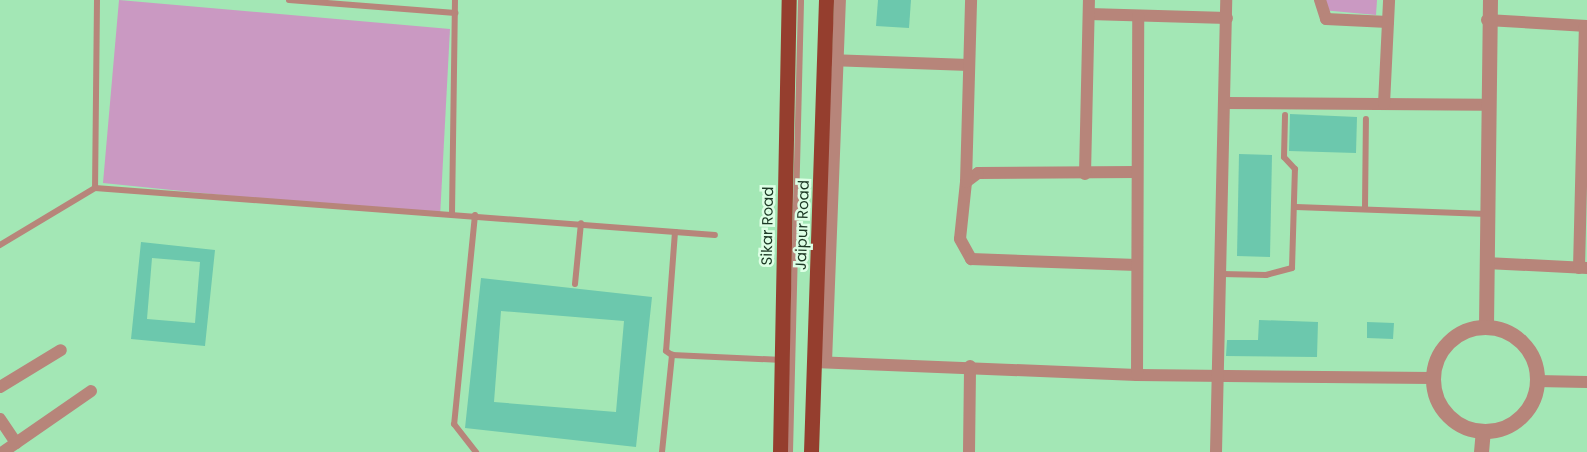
<!DOCTYPE html>
<style>
body{margin:0}
#map{position:relative;width:1587px;height:452px;overflow:hidden;background:#a3e7b5;font-family:Poppins,sans-serif}
div>[style]{position:absolute}
.green>*{inset:0;background:#ca99c2}
.building>*{inset:0;background:#6cc8ad}
.service>*{height:6px;margin:-3px;padding:0 3px;transform-origin:3px;border-radius:3px;background:#b7857a}
.minor>*{height:12px;margin:-6px;padding:0 6px;transform-origin:6px;border-radius:6px;background:#b7857a}
.tertiary>*{height:15px;margin:-7.5px;padding:0 7.5px;transform-origin:7.5px;border-radius:7.5px;background:#b7857a}
.tertiary>.ring{margin:-7.5px;padding:0;box-sizing:content-box;background:none;border:15px solid #b7857a;border-radius:50%}
.primary>*{height:15px;margin:-7.5px;padding:0 7.5px;transform-origin:7.5px;border-radius:7.5px;background:#953e2e}
span{translate:-50% -50%;white-space:nowrap;text-align:center;line-height:1.15;-webkit-text-stroke:5px #ddffe5;paint-order:stroke}
.street-label{font-size:15px;color:#1d3925}
</style>
<div id="map">
<div class="green">
<i style="clip-path:polygon(119px 0,450px 29px,440px 217px,103px 183px)"></i>
<i style="clip-path:polygon(1324px 0,1377px 0,1376px 15px,1322px 10px)"></i>
</div>
<div class="building">
<i style="clip-path:polygon(878px 0,911px 0,909px 28px,876px 26px)"></i>
<i style="clip-path:polygon(1290px 114px,1357px 117px,1356px 153px,1289px 151px)"></i>
<i style="clip-path:polygon(1239px 154px,1272px 155px,1270px 257px,1237px 256px)"></i>
<i style="clip-path:polygon(evenodd,141px 242px,215px 250px,205px 346px,131px 339px,141px 242px,152px 258px,200px 262px,195px 323px,147px 319px,152px 258px)"></i>
<i style="clip-path:polygon(evenodd,481px 278px,652px 297px,636px 447px,465px 428px,481px 278px,501px 311px,624px 321px,616px 412px,494px 402px,501px 311px)"></i>
<i style="clip-path:polygon(1259px 320px,1318px 322px,1317px 357px,1226px 356px,1227px 340px,1258px 340px)"></i>
<i style="clip-path:polygon(1367px 322px,1394px 323px,1393px 339px,1367px 338px)"></i>
</div>
<div class="service">
<i style="left:97px;top:0;width:188px;rotate:90.6deg"></i>
<i style="left:95px;top:188px;width:582px;rotate:4.34deg"></i>
<i style="left:675px;top:232px;width:119px;rotate:94.3deg"></i>
<i style="left:666px;top:351px;width:7px;rotate:34deg"></i>
<i style="left:672px;top:355px;width:111px;rotate:2.6deg"></i>
<i style="left:289px;top:0;width:167px;rotate:4.5deg"></i>
<i style="left:1296px;top:207px;width:191px;rotate:2.1deg"></i>
<i style="left:1365px;top:208px;width:89px;rotate:-89.4deg"></i>
<i style="left:452px;top:214px;width:214px;rotate:-89.2deg"></i>
<i style="left:475px;top:215px;width:210px;rotate:95.7deg"></i>
<i style="left:454px;top:424px;width:36px;rotate:52deg"></i>
<i style="left:675px;top:232px;width:40px;rotate:4.3deg"></i>
<i style="left:0;top:245px;width:111px;rotate:-31deg"></i>
<i style="left:1222px;top:274px;width:44px;rotate:1.3deg"></i>
<i style="left:1266px;top:275px;width:27px;rotate:-15deg"></i>
<i style="left:1292px;top:268px;width:99px;rotate:-88.3deg"></i>
<i style="left:1295px;top:169px;width:16px;rotate:-133deg"></i>
<i style="left:1284px;top:157px;width:42px;rotate:-88.6deg"></i>
<i style="left:575px;top:284px;width:61px;rotate:-84.4deg"></i>
<i style="left:662px;top:452px;width:98px;rotate:-84.1deg"></i>
<i style="left:790px;top:452px;width:452px;rotate:-88.6deg"></i>
</div>
<div class="minor">
<i style="left:1320px;top:0;width:20px;rotate:72deg"></i>
<i style="left:1326px;top:19px;width:62px;rotate:2.8deg"></i>
<i style="left:1089px;top:14px;width:138px;rotate:1.7deg"></i>
<i style="left:1487px;top:20px;width:100px;rotate:3.4deg"></i>
<i style="left:829px;top:60px;width:140px;rotate:2deg"></i>
<i style="left:1225px;top:103px;width:260px;rotate:0.4deg"></i>
<i style="left:1384px;top:104px;width:104px;rotate:-87.2deg"></i>
<i style="left:1136px;top:172px;width:158px;rotate:179.6deg"></i>
<i style="left:978px;top:173px;width:15px;rotate:143deg"></i>
<i style="left:966px;top:182px;width:57px;rotate:96deg"></i>
<i style="left:960px;top:239px;width:23px;rotate:61deg"></i>
<i style="left:971px;top:259px;width:166px;rotate:2.1deg"></i>
<i style="left:1085px;top:174px;width:174px;rotate:-88.7deg"></i>
<i style="left:966px;top:182px;width:182px;rotate:-88.4deg"></i>
<i style="left:1486px;top:263px;width:101px;rotate:2.8deg"></i>
<i style="left:1579px;top:268px;width:242px;rotate:-88.6deg"></i>
<i style="left:814px;top:362px;width:323px;rotate:2.3deg"></i>
<i style="left:1137px;top:375px;width:295px;rotate:0.6deg"></i>
<i style="left:826px;top:362px;width:362px;rotate:-87.8deg"></i>
<i style="left:1137px;top:375px;width:359px;rotate:-89.8deg"></i>
<i style="left:1537px;top:381px;width:50px;rotate:1.1deg"></i>
<i style="left:0;top:387px;width:71px;rotate:-31.2deg"></i>
<i style="left:0;top:419px;width:29px;rotate:56deg"></i>
<i style="left:3px;top:452px;width:107px;rotate:-34.7deg"></i>
<i style="left:969px;top:452px;width:86px;rotate:-89.3deg"></i>
<i style="left:1216px;top:452px;width:452px;rotate:-88.7deg"></i>
</div>
<div class="tertiary">
<i style="left:1486px;top:326px;width:326px;rotate:-89.3deg"></i>
<i class="ring" style="left:1433px;top:327px;width:89px;height:89px"></i>
<i style="left:1481px;top:452px;width:21px;rotate:-85deg"></i>
</div>
<div class="primary">
<i style="left:780px;top:452px;width:452px;rotate:-88.9deg"></i>
<i style="left:811px;top:452px;width:452px;rotate:-88.1deg"></i>
</div>
<div class="street-label">
<span style="left:802px;top:225px;rotate:-88deg">Jaipur Road</span>
<span style="left:767px;top:226px;rotate:-89deg">Sikar Road</span>
</div>
</div>
